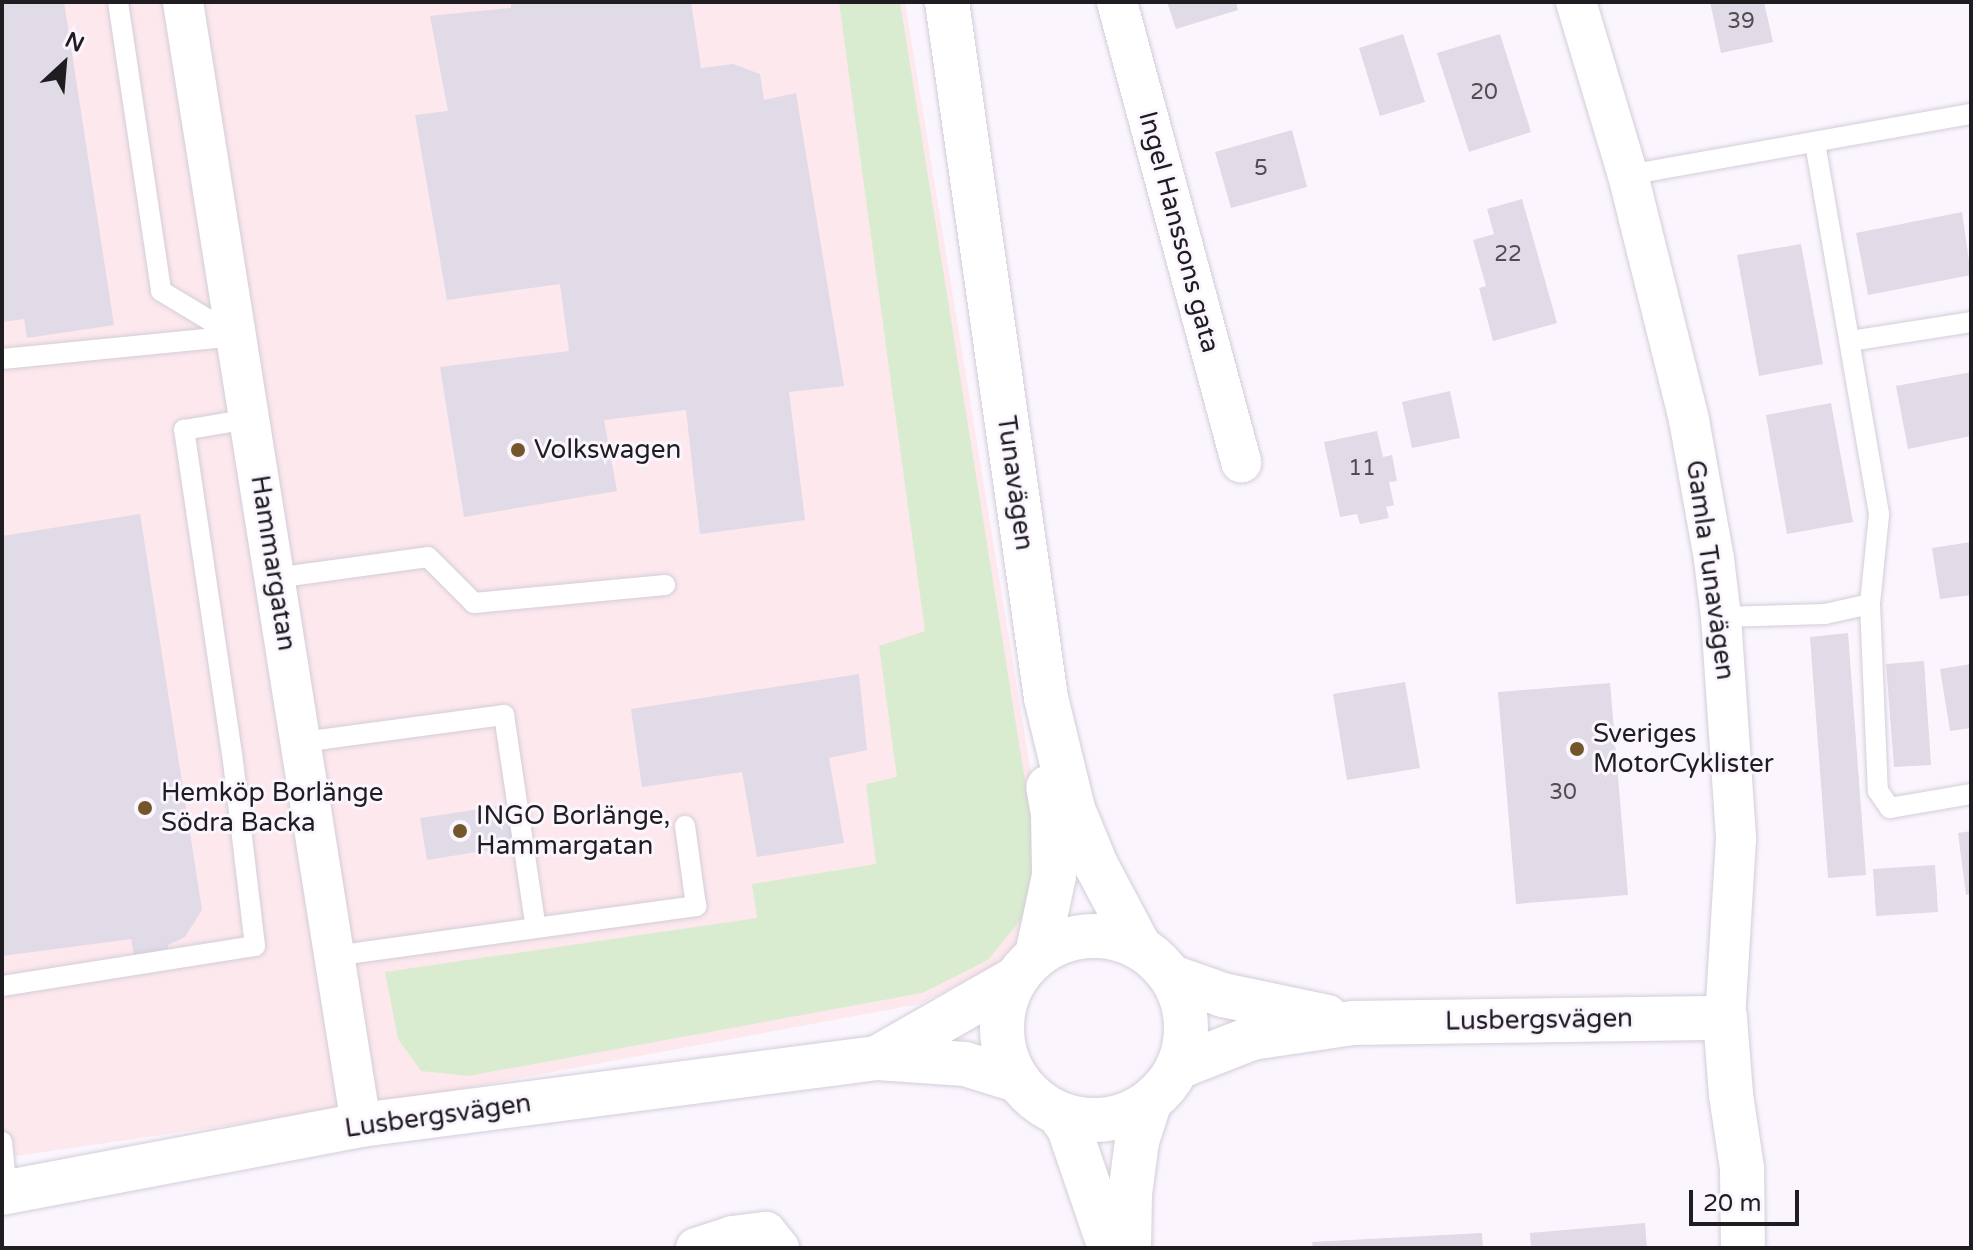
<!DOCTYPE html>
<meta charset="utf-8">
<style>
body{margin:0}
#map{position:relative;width:1973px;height:1250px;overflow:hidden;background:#fbf6fe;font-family:"Varela Round",sans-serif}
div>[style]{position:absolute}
.industrial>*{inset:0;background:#fde8ed}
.green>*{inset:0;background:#daecd0}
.building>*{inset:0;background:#e1dae7}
.roads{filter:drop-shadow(0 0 2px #d3cdd9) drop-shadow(0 0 2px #d3cdd9)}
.service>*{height:20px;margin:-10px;padding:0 10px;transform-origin:10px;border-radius:10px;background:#fff}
.minor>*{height:40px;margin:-20px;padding:0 20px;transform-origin:20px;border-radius:20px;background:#fff}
.tertiary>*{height:44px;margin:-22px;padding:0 22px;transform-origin:22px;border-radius:22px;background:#fff}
.tertiary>.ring{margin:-22px;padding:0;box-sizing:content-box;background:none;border:44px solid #fff;border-radius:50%}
.dots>*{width:22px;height:22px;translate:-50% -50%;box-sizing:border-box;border:4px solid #fbf6fe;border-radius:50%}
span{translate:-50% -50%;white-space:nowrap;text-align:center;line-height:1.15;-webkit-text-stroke:6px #fbf6fe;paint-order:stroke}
.number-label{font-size:22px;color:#504c52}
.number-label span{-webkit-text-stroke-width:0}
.street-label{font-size:26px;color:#1f1d21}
.poi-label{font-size:26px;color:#1f1d21}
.left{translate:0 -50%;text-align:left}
.frame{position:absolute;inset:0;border:4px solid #1f1d21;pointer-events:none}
.north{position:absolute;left:24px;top:24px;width:80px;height:80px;-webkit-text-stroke:6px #fbf6fe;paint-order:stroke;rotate:26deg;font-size:22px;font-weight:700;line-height:32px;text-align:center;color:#1f1d21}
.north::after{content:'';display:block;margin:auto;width:28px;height:36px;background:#1f1d21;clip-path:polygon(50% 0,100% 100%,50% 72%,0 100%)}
.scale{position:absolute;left:1689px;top:1190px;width:110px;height:36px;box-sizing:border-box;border:4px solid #1f1d21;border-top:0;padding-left:10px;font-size:24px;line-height:28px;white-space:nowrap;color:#1f1d21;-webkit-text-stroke:6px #fbf6fe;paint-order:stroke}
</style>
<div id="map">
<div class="industrial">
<i style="clip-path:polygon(2px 2px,905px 2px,1046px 865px,1036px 923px,1005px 960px,920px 1004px,402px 1100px,2px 1158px)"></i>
</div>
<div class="green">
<i style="clip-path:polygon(839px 2px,900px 2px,1037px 855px,1026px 913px,988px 960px,922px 993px,468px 1076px,421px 1071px,398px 1039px,385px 972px,757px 918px,752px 884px,876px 864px,866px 784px,897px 777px,879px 646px,925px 631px)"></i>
</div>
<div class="building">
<i style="clip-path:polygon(2px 2px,64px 2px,114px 325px,27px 338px,24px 319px,2px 322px)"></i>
<i style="clip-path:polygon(511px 2px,691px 2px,701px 68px,733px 64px,760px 74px,764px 100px,796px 93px,844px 386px,789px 392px,805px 520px,700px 534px,686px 410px,604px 420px,617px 491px,464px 517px,440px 367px,569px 351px,560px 284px,447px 300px,415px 115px,448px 111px,430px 16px,511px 8px)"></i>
<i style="clip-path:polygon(1167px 2px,1236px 2px,1238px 10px,1176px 29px)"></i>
<i style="clip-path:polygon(1710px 2px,1764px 2px,1773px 42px,1721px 53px)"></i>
<i style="clip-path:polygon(1403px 34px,1425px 102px,1380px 116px,1359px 48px)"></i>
<i style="clip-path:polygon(1500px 34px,1531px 132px,1469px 152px,1437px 53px)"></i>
<i style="clip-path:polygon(1292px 130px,1307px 187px,1231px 208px,1215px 152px)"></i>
<i style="clip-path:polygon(1522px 199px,1557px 323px,1493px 341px,1479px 288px,1486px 286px,1473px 240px,1494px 234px,1487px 209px)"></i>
<i style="clip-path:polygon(1962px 212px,1971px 275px,1868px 295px,1856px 233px)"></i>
<i style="clip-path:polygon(1801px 244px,1823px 364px,1759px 376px,1737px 255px)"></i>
<i style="clip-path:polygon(1971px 372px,1971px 436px,1908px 449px,1896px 386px)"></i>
<i style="clip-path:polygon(1450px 391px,1460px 438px,1412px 448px,1402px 402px)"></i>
<i style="clip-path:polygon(1831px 403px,1853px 522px,1787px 534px,1766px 415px)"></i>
<i style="clip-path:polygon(1377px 431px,1383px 457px,1392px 455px,1397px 481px,1389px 482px,1394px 505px,1386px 507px,1389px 518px,1360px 524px,1357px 514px,1340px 517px,1324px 442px)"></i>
<i style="clip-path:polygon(140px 514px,202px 910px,185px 937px,168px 945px,168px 953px,134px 955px,131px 939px,2px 956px,2px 536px)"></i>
<i style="clip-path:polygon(1971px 542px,1971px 595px,1940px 599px,1932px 548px)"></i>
<i style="clip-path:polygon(1848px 633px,1866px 875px,1828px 878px,1810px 637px)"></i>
<i style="clip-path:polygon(1924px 661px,1931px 765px,1894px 767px,1886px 664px)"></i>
<i style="clip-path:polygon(1971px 664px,1971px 728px,1950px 731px,1940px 669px)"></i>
<i style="clip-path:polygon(859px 674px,867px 750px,829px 758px,844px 843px,757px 857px,742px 772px,642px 787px,631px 709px)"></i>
<i style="clip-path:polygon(1405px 682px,1420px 768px,1347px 780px,1333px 694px)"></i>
<i style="clip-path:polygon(1610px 683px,1628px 895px,1516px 904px,1498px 692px)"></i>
<i style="clip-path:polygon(513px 804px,520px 845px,427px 860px,420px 818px)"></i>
<i style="clip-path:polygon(1971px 831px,1971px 894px,1966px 895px,1958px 833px)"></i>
<i style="clip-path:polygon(1935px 865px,1938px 912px,1876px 916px,1873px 869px)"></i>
<i style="clip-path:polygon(1645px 1223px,1647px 1248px,1531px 1248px,1530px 1233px)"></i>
<i style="clip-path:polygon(1482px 1233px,1483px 1248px,1313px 1248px,1312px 1242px)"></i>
</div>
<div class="roads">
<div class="service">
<i style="left:118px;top:2px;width:292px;rotate:81.5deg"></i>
<i style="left:161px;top:291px;width:87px;rotate:31deg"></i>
<i style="left:1815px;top:143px;width:377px;rotate:80.2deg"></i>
<i style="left:1879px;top:515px;width:89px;rotate:95.8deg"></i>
<i style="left:1870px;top:604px;width:187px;rotate:87.6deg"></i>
<i style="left:1878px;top:791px;width:21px;rotate:55deg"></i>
<i style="left:1890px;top:808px;width:82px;rotate:-9.8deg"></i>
<i style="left:1628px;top:175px;width:348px;rotate:-10.1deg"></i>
<i style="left:1850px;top:341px;width:122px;rotate:-8.9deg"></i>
<i style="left:2px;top:359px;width:235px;rotate:-5.6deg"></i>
<i style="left:275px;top:578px;width:154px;rotate:-7.8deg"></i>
<i style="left:428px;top:557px;width:65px;rotate:45deg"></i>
<i style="left:474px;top:603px;width:192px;rotate:-5.4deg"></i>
<i style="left:1721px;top:617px;width:104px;rotate:-1.7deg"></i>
<i style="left:1825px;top:614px;width:46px;rotate:-12.5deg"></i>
<i style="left:302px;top:742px;width:204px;rotate:-7.6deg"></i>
<i style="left:504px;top:715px;width:215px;rotate:81.5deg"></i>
<i style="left:536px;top:928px;width:203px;rotate:172.1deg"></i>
<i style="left:536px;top:928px;width:162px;rotate:-7.8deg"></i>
<i style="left:696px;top:906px;width:81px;rotate:-97.8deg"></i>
<i style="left:2px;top:986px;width:256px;rotate:-9deg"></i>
<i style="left:255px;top:946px;width:193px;rotate:-96.8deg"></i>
<i style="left:232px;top:754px;width:328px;rotate:-98.4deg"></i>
<i style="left:184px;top:430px;width:66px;rotate:-9.6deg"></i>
<i style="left:2px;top:1142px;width:50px;rotate:84.3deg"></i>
</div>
<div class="minor">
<i style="left:183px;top:2px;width:1137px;rotate:80.99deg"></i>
<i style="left:1117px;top:2px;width:477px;rotate:74.9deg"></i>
<i style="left:1576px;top:2px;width:181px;rotate:73.3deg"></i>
<i style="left:1628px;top:175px;width:252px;rotate:76deg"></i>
<i style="left:1689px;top:420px;width:141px;rotate:79.8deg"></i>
<i style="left:1714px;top:559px;width:58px;rotate:83.1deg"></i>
<i style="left:1721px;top:617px;width:223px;rotate:86.1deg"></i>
<i style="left:1736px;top:839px;width:179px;rotate:93.5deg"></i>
<i style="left:696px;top:1248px;width:38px;rotate:-18deg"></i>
<i style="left:732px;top:1236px;width:34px;rotate:-7deg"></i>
<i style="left:766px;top:1232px;width:21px;rotate:51deg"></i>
</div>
<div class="tertiary">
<i style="left:947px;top:2px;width:703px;rotate:81.9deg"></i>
<i style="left:1046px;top:698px;width:114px;rotate:76.3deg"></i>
<i style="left:1073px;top:809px;width:61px;rotate:67.7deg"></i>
<i style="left:1096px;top:865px;width:94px;rotate:62.1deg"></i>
<i class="ring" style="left:1002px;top:936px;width:140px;height:140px"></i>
<i style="left:1037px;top:955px;width:81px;rotate:-77.9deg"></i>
<i style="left:1054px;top:876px;width:62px;rotate:-90.9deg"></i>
<i style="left:1053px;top:814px;width:27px;rotate:-100deg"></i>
<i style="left:1172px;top:977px;width:54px;rotate:19.4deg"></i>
<i style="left:1223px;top:995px;width:106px;rotate:11.9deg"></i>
<i style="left:877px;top:1058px;width:159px;rotate:-29.8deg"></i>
<i style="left:1178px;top:1067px;width:79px;rotate:-21.4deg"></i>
<i style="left:1252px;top:1038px;width:102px;rotate:-8.4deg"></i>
<i style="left:1353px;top:1023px;width:372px;rotate:-0.8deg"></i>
<i style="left:1725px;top:1018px;width:77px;rotate:85.5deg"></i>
<i style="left:1731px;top:1095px;width:74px;rotate:81.4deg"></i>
<i style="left:1742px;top:1168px;width:80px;rotate:89.3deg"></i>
<i style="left:1059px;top:1114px;width:17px;rotate:54deg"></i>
<i style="left:1069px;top:1128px;width:127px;rotate:71.1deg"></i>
<i style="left:2px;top:1193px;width:365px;rotate:-10.7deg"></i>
<i style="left:361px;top:1125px;width:520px;rotate:-7.4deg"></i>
<i style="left:877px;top:1058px;width:88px;rotate:3.9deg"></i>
<i style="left:965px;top:1064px;width:54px;rotate:17.1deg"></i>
<i style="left:1129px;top:1248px;width:54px;rotate:-88.9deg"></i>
<i style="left:1130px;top:1194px;width:53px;rotate:-82.5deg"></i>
<i style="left:1137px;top:1141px;width:40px;rotate:-72deg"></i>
</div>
</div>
<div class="dots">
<i style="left:518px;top:450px;background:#73572a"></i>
<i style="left:1577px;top:749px;background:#73572a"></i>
<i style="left:145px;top:808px;background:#73572a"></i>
<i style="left:460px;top:831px;background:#73572a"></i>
</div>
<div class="number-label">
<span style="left:1741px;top:22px">39</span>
<span style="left:1484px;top:93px">20</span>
<span style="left:1261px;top:169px">5</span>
<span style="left:1508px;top:255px">22</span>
<span style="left:1362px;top:469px">11</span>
<span style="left:1563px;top:793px">30</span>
</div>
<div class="street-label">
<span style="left:1179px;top:232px;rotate:75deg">Ingel Hanssons gata</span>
<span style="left:1015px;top:483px;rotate:82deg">Tunavägen</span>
<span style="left:273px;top:563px;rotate:81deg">Hammargatan</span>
<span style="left:1710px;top:570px;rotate:82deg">Gamla Tunavägen</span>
<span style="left:1539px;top:1020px;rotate:-1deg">Lusbergsvägen</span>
<span style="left:438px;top:1116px;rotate:-8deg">Lusbergsvägen</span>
</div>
<div class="poi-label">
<span class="left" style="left:534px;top:450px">Volkswagen</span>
<span class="left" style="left:1593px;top:749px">Sveriges<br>MotorCyklister</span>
<span class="left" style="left:161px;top:808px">Hemköp Borlänge<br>Södra Backa</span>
<span class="left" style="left:476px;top:831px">INGO Borlänge,<br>Hammargatan</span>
</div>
<div class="frame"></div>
<div class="north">N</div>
<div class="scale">20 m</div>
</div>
